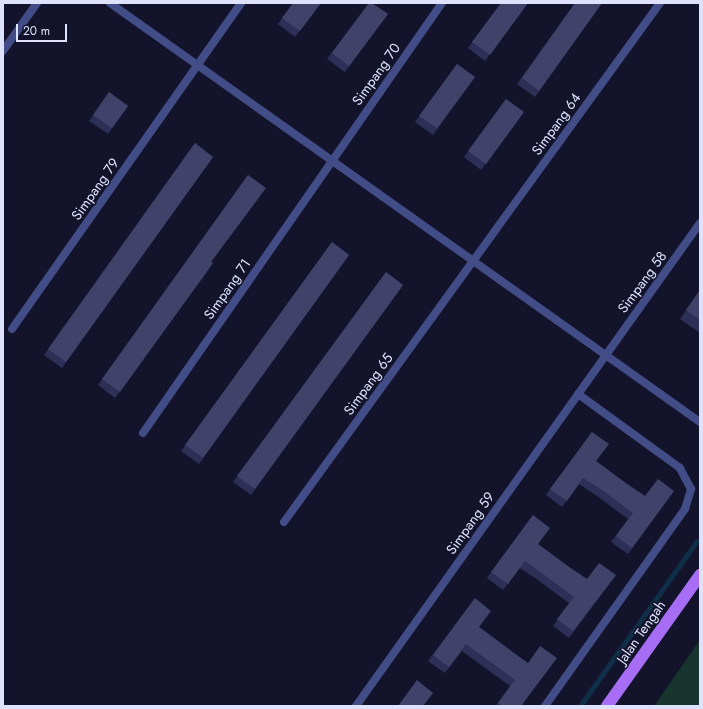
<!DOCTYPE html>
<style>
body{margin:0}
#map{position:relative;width:703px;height:709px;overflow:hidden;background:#13142b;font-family:Jost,sans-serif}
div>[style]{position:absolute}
.green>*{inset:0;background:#17352e}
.stream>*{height:5px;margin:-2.5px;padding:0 2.5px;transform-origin:2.5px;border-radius:2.5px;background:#0f2f48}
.street>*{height:8px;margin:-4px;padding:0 4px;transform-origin:4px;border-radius:4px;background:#424d87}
.primary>*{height:12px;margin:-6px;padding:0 6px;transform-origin:6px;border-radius:6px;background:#a76ef5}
.wall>*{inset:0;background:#2e2f57}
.building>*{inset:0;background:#414269}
span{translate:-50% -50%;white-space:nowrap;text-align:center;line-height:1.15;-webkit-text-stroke:3px #13142b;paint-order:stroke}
.street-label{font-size:14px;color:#dfe2fd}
.frame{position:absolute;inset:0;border:4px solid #dfe2fd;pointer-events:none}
.scale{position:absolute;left:16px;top:24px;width:51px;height:18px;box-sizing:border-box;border:2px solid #dfe2fd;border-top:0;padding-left:5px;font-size:12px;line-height:14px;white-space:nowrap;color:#dfe2fd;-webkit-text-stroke:3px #13142b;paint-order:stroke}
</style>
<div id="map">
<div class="green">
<i style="clip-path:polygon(700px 640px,700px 706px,654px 706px)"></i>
</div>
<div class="stream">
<i style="left:580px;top:706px;width:202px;rotate:-54.7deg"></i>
</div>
<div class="street">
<i style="left:110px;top:3px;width:724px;rotate:35.38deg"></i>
<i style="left:3px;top:51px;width:59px;rotate:-54.7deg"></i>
<i style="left:12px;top:329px;width:398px;rotate:-54.9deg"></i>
<i style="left:143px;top:433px;width:524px;rotate:-55.19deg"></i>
<i style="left:284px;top:522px;width:641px;rotate:-54.08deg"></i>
<i style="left:356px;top:706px;width:593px;rotate:-54.54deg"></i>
<i style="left:545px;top:706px;width:242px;rotate:-54.6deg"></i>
<i style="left:685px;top:509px;width:21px;rotate:-73deg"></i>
<i style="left:691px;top:489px;width:24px;rotate:-118deg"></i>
<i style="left:680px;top:468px;width:126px;rotate:-144deg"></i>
</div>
<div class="primary">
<i style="left:607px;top:706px;width:161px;rotate:-54.6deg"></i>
</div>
<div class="wall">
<i style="clip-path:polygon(293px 3px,321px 3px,295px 37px,278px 24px)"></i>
<i style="clip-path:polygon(369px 3px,388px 14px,345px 72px,327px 59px)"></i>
<i style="clip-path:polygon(501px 3px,528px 3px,485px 61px,468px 48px)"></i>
<i style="clip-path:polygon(575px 3px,602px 3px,535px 97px,517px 84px)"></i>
<i style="clip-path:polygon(457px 64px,475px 77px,433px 135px,415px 122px)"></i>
<i style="clip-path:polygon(109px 92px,128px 106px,108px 134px,89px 121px)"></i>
<i style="clip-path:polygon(506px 99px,524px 112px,481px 170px,464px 157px)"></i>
<i style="clip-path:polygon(195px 143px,213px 157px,62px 368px,44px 355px)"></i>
<i style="clip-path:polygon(248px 175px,211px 262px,209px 269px,115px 398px,98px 385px)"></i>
<i style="clip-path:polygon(332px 242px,349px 255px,199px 464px,181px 451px)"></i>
<i style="clip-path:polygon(386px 272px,403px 285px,251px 495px,233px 482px)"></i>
<i style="clip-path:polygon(700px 290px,700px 333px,680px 319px)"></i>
<i style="clip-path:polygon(592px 432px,596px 461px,627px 484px,645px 496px,674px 491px,628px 554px,611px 542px,628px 519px,597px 496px,579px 484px,562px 507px,546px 495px)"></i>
<i style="clip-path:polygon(533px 515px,538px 544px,569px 567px,587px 579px,616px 575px,569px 638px,553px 626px,569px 603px,538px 580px,520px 568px,503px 590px,487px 578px)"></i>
<i style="clip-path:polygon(475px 598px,479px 627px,510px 650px,522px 706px,496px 706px,510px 686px,462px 651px,445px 673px,428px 661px)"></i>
</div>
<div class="building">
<i style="clip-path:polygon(293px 3px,321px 3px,300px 31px,282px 18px)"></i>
<i style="clip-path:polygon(369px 3px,372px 3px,388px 14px,349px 66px,332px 53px)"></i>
<i style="clip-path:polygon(501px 3px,528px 3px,490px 55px,472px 42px)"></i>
<i style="clip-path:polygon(575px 3px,602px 3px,539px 91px,522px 78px)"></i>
<i style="clip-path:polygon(457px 64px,475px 77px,437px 128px,419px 116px)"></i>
<i style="clip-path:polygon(109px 92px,128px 106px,112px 128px,93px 115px)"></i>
<i style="clip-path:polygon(506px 99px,524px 112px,486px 164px,468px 151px)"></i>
<i style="clip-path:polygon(195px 143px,213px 157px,66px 362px,48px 349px)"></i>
<i style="clip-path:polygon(248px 175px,266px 188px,211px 262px,213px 263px,120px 392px,102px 379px)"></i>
<i style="clip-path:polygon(332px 242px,349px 255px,203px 458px,185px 445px)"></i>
<i style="clip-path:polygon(386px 272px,403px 285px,255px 489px,237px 476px)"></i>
<i style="clip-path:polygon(700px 290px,700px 320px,686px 310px)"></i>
<i style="clip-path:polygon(592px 432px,609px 444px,596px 461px,627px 484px,645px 496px,658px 479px,674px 491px,632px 548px,616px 536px,633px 513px,602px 490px,583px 478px,567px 501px,550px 489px)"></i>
<i style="clip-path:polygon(533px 515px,550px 528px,538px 544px,569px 567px,587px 579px,599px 563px,616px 575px,573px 631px,557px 619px,574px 597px,543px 574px,525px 561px,508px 584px,491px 572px)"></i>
<i style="clip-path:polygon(475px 598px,491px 611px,479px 627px,510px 650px,528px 663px,540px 646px,557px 658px,521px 706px,503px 706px,498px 703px,515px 680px,466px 644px,449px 667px,433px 655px)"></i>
<i style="clip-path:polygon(417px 680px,433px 693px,423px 706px,398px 706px)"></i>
</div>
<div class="street-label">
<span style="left:376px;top:74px;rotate:-55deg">Simpang 70</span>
<span style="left:556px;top:124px;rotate:-54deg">Simpang 64</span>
<span style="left:95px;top:189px;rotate:-55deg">Simpang 79</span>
<span style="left:642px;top:282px;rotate:-54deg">Simpang 58</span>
<span style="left:227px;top:289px;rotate:-55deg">Simpang 71</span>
<span style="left:368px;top:384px;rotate:-54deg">Simpang 65</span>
<span style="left:470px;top:523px;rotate:-55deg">Simpang 59</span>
<span style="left:641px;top:632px;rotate:-55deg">Jalan Tengah</span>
</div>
<div class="frame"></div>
<div class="scale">20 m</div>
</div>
